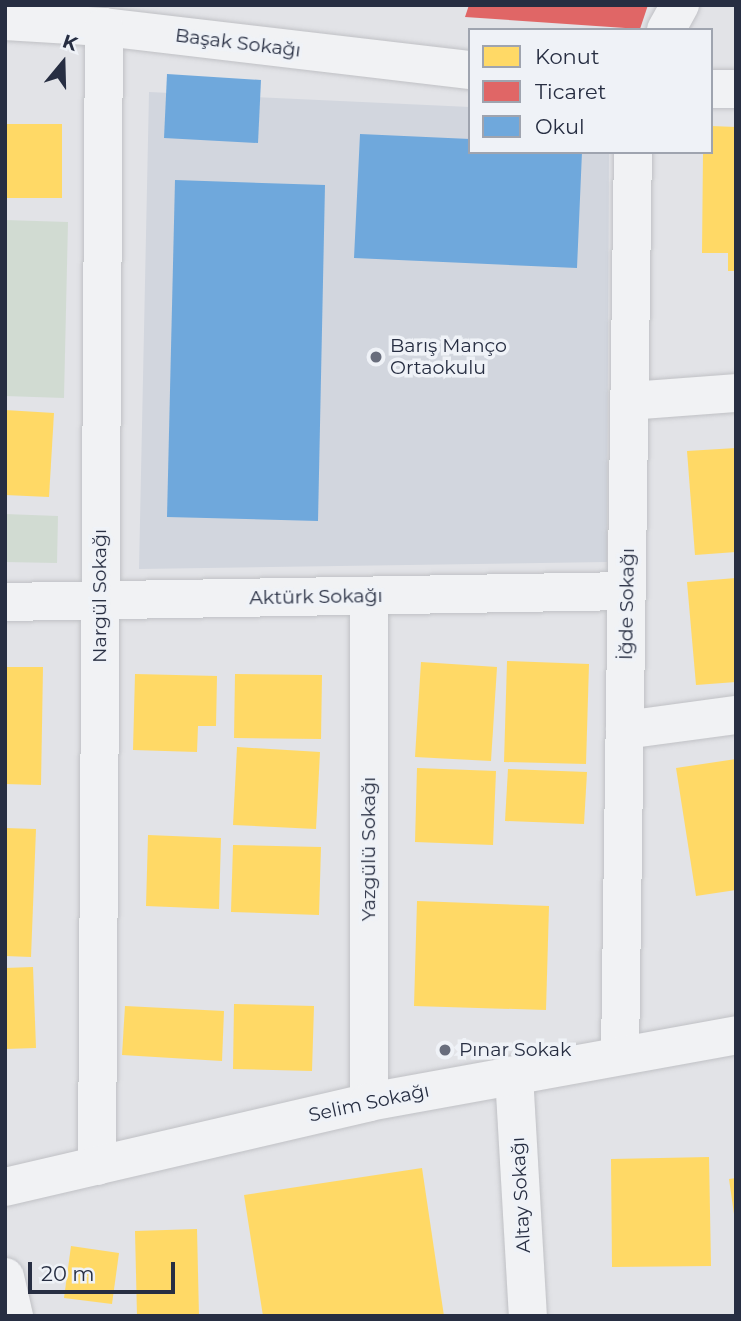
<!DOCTYPE html>
<meta charset="utf-8">
<style>
body{margin:0}
#map{position:relative;width:741px;height:1321px;overflow:hidden;background:#e2e3e7;font-family:Montserrat,sans-serif}
div>[style]{position:absolute}
.built>*{inset:0;background:#d2d6de}
.green>*{inset:0;background:#d1dbd2}
.homes>*{inset:0;background:#ffd966}
.shops>*{inset:0;background:#e06666}
.schools>*{inset:0;background:#6fa8dc}
.roads{filter:drop-shadow(0 0 2px #c0c1c5) drop-shadow(0 0 2px #c0c1c5)}
.minor>*{height:38px;margin:-19px;padding:0 19px;transform-origin:19px;border-radius:19px;background:#f1f2f4}
.dots>*{width:19px;height:19px;translate:-50% -50%;box-sizing:border-box;border:4px solid #eff2f7;border-radius:50%}
span{translate:-50% -50%;white-space:nowrap;text-align:center;line-height:1.15;-webkit-text-stroke:7px #eff2f7;paint-order:stroke}
.street-label{font-size:19px;color:#272e42}
.poi-label{font-size:19px;color:#272e42}
.left{translate:0 -50%;text-align:left}
.frame{position:absolute;inset:0;border:7px solid #272e42;pointer-events:none}
.legend{position:absolute;left:468px;top:28px;width:245px;height:126px;box-sizing:border-box;background:#eff2f7;border:2px solid #9fa4af;margin:0;padding:9px 12px;list-style:none;font-size:21px;color:#272e42}
.legend li{display:flex;align-items:center;gap:14px;height:35px}
.legend b{width:35px;border:2px solid #9fa4af}
.north{position:absolute;left:28px;top:28px;width:70px;height:70px;-webkit-text-stroke:5px #eff2f7;paint-order:stroke;rotate:19deg;font-size:19px;font-weight:700;line-height:28px;text-align:center;color:#272e42}
.north::after{content:'';display:block;margin:auto;width:24px;height:32px;background:#272e42;clip-path:polygon(50% 0,100% 100%,50% 72%,0 100%)}
.scale{position:absolute;left:28px;top:1262px;width:147px;height:32px;box-sizing:border-box;border:4px solid #272e42;border-top:0;padding-left:9px;font-size:21px;line-height:24px;white-space:nowrap;color:#272e42;-webkit-text-stroke:5px #eff2f7;paint-order:stroke}
</style>
<div id="map">
<div class="built">
<i style="clip-path:polygon(149px 92px,470px 107px,470px 152px,609px 152px,607px 562px,139px 569px)"></i>
</div>
<div class="green">
<i style="clip-path:polygon(5px 220px,68px 222px,64px 398px,5px 396px)"></i>
<i style="clip-path:polygon(5px 514px,58px 516px,57px 563px,5px 562px)"></i>
</div>
<div class="homes">
<i style="clip-path:polygon(5px 124px,62px 124px,62px 198px,5px 198px)"></i>
<i style="clip-path:polygon(711px 126px,736px 127px,736px 271px,728px 271px,728px 253px,702px 253px,703px 152px,711px 152px)"></i>
<i style="clip-path:polygon(5px 410px,54px 413px,49px 497px,5px 495px)"></i>
<i style="clip-path:polygon(736px 448px,736px 552px,695px 555px,687px 451px)"></i>
<i style="clip-path:polygon(736px 578px,736px 682px,696px 685px,687px 582px)"></i>
<i style="clip-path:polygon(507px 661px,589px 664px,586px 764px,504px 762px)"></i>
<i style="clip-path:polygon(421px 662px,497px 667px,491px 761px,415px 757px)"></i>
<i style="clip-path:polygon(5px 667px,43px 667px,41px 785px,5px 784px)"></i>
<i style="clip-path:polygon(135px 674px,217px 676px,216px 726px,198px 726px,197px 752px,133px 750px)"></i>
<i style="clip-path:polygon(235px 674px,322px 675px,321px 739px,234px 738px)"></i>
<i style="clip-path:polygon(237px 747px,320px 752px,316px 829px,233px 825px)"></i>
<i style="clip-path:polygon(736px 759px,736px 890px,696px 896px,676px 768px)"></i>
<i style="clip-path:polygon(417px 768px,496px 771px,493px 845px,415px 842px)"></i>
<i style="clip-path:polygon(508px 769px,587px 772px,584px 824px,505px 821px)"></i>
<i style="clip-path:polygon(5px 828px,36px 829px,31px 957px,5px 956px)"></i>
<i style="clip-path:polygon(148px 835px,221px 838px,219px 909px,146px 906px)"></i>
<i style="clip-path:polygon(233px 845px,321px 847px,319px 915px,231px 912px)"></i>
<i style="clip-path:polygon(417px 901px,549px 906px,546px 1010px,414px 1006px)"></i>
<i style="clip-path:polygon(33px 967px,36px 1048px,5px 1049px,5px 968px)"></i>
<i style="clip-path:polygon(234px 1004px,314px 1006px,312px 1071px,233px 1069px)"></i>
<i style="clip-path:polygon(125px 1006px,224px 1011px,222px 1061px,122px 1055px)"></i>
<i style="clip-path:polygon(709px 1157px,711px 1266px,612px 1267px,611px 1159px)"></i>
<i style="clip-path:polygon(422px 1168px,444px 1316px,263px 1316px,244px 1195px)"></i>
<i style="clip-path:polygon(736px 1178px,736px 1214px,734px 1214px,729px 1179px)"></i>
<i style="clip-path:polygon(197px 1229px,199px 1316px,137px 1316px,135px 1231px)"></i>
<i style="clip-path:polygon(71px 1246px,119px 1253px,112px 1304px,64px 1298px)"></i>
</div>
<div class="shops">
<i style="clip-path:polygon(469px 5px,648px 5px,640px 29px,465px 17px)"></i>
</div>
<div class="schools">
<i style="clip-path:polygon(167px 74px,261px 80px,258px 143px,164px 138px)"></i>
<i style="clip-path:polygon(360px 134px,470px 139px,470px 152px,582px 152px,577px 268px,354px 258px)"></i>
<i style="clip-path:polygon(175px 180px,325px 185px,318px 521px,167px 517px)"></i>
</div>
<div class="roads">
<div class="minor">
<i style="left:5px;top:21px;width:99px;rotate:3.5deg"></i>
<i style="left:104px;top:27px;width:369px;rotate:6.7deg"></i>
<i style="left:666px;top:30px;width:29px;rotate:-61deg"></i>
<i style="left:711px;top:89px;width:25px"></i>
<i style="left:630px;top:401px;width:106px;rotate:-4.3deg"></i>
<i style="left:369px;top:596px;width:506px;rotate:90deg"></i>
<i style="left:5px;top:602px;width:622px;rotate:-1.01deg"></i>
<i style="left:625px;top:730px;width:112px;rotate:-7.7deg"></i>
<i style="left:620px;top:1055px;width:903px;rotate:-89.18deg"></i>
<i style="left:514px;top:1075px;width:241px;rotate:86.7deg"></i>
<i style="left:97px;top:1166px;width:1139px;rotate:-89.65deg"></i>
<i style="left:5px;top:1187px;width:374px;rotate:-13.1deg"></i>
<i style="left:369px;top:1102px;width:373px;rotate:-10.3deg"></i>
<i style="left:5px;top:1277px;width:40px;rotate:77deg"></i>
</div>
</div>
<div class="dots">
<i style="left:376px;top:357px;background:#686d7c"></i>
<i style="left:445px;top:1050px;background:#686d7c"></i>
</div>
<div class="street-label">
<span style="left:238px;top:43px;rotate:7deg">Başak Sokağı</span>
<span style="left:100px;top:596px;rotate:-90deg">Nargül Sokağı</span>
<span style="left:316px;top:597px;rotate:-1deg">Aktürk Sokağı</span>
<span style="left:627px;top:604px;rotate:-89deg">İğde Sokağı</span>
<span style="left:369px;top:849px;rotate:-90deg">Yazgülü Sokağı</span>
<span style="left:369px;top:1103px;rotate:-12deg">Selim Sokağı</span>
<span style="left:521px;top:1195px;rotate:-93deg">Altay Sokağı</span>
</div>
<div class="poi-label">
<span class="left" style="left:390px;top:357px">Barış Manço<br>Ortaokulu</span>
<span class="left" style="left:459px;top:1050px">Pınar Sokak</span>
</div>
<div class="frame"></div>
<ul class="legend">
<li><b style="height:19px;background:#ffd966"></b>Konut</li>
<li><b style="height:19px;background:#e06666"></b>Ticaret</li>
<li><b style="height:19px;background:#6fa8dc"></b>Okul</li>
</ul>
<div class="north">K</div>
<div class="scale">20 m</div>
</div>
